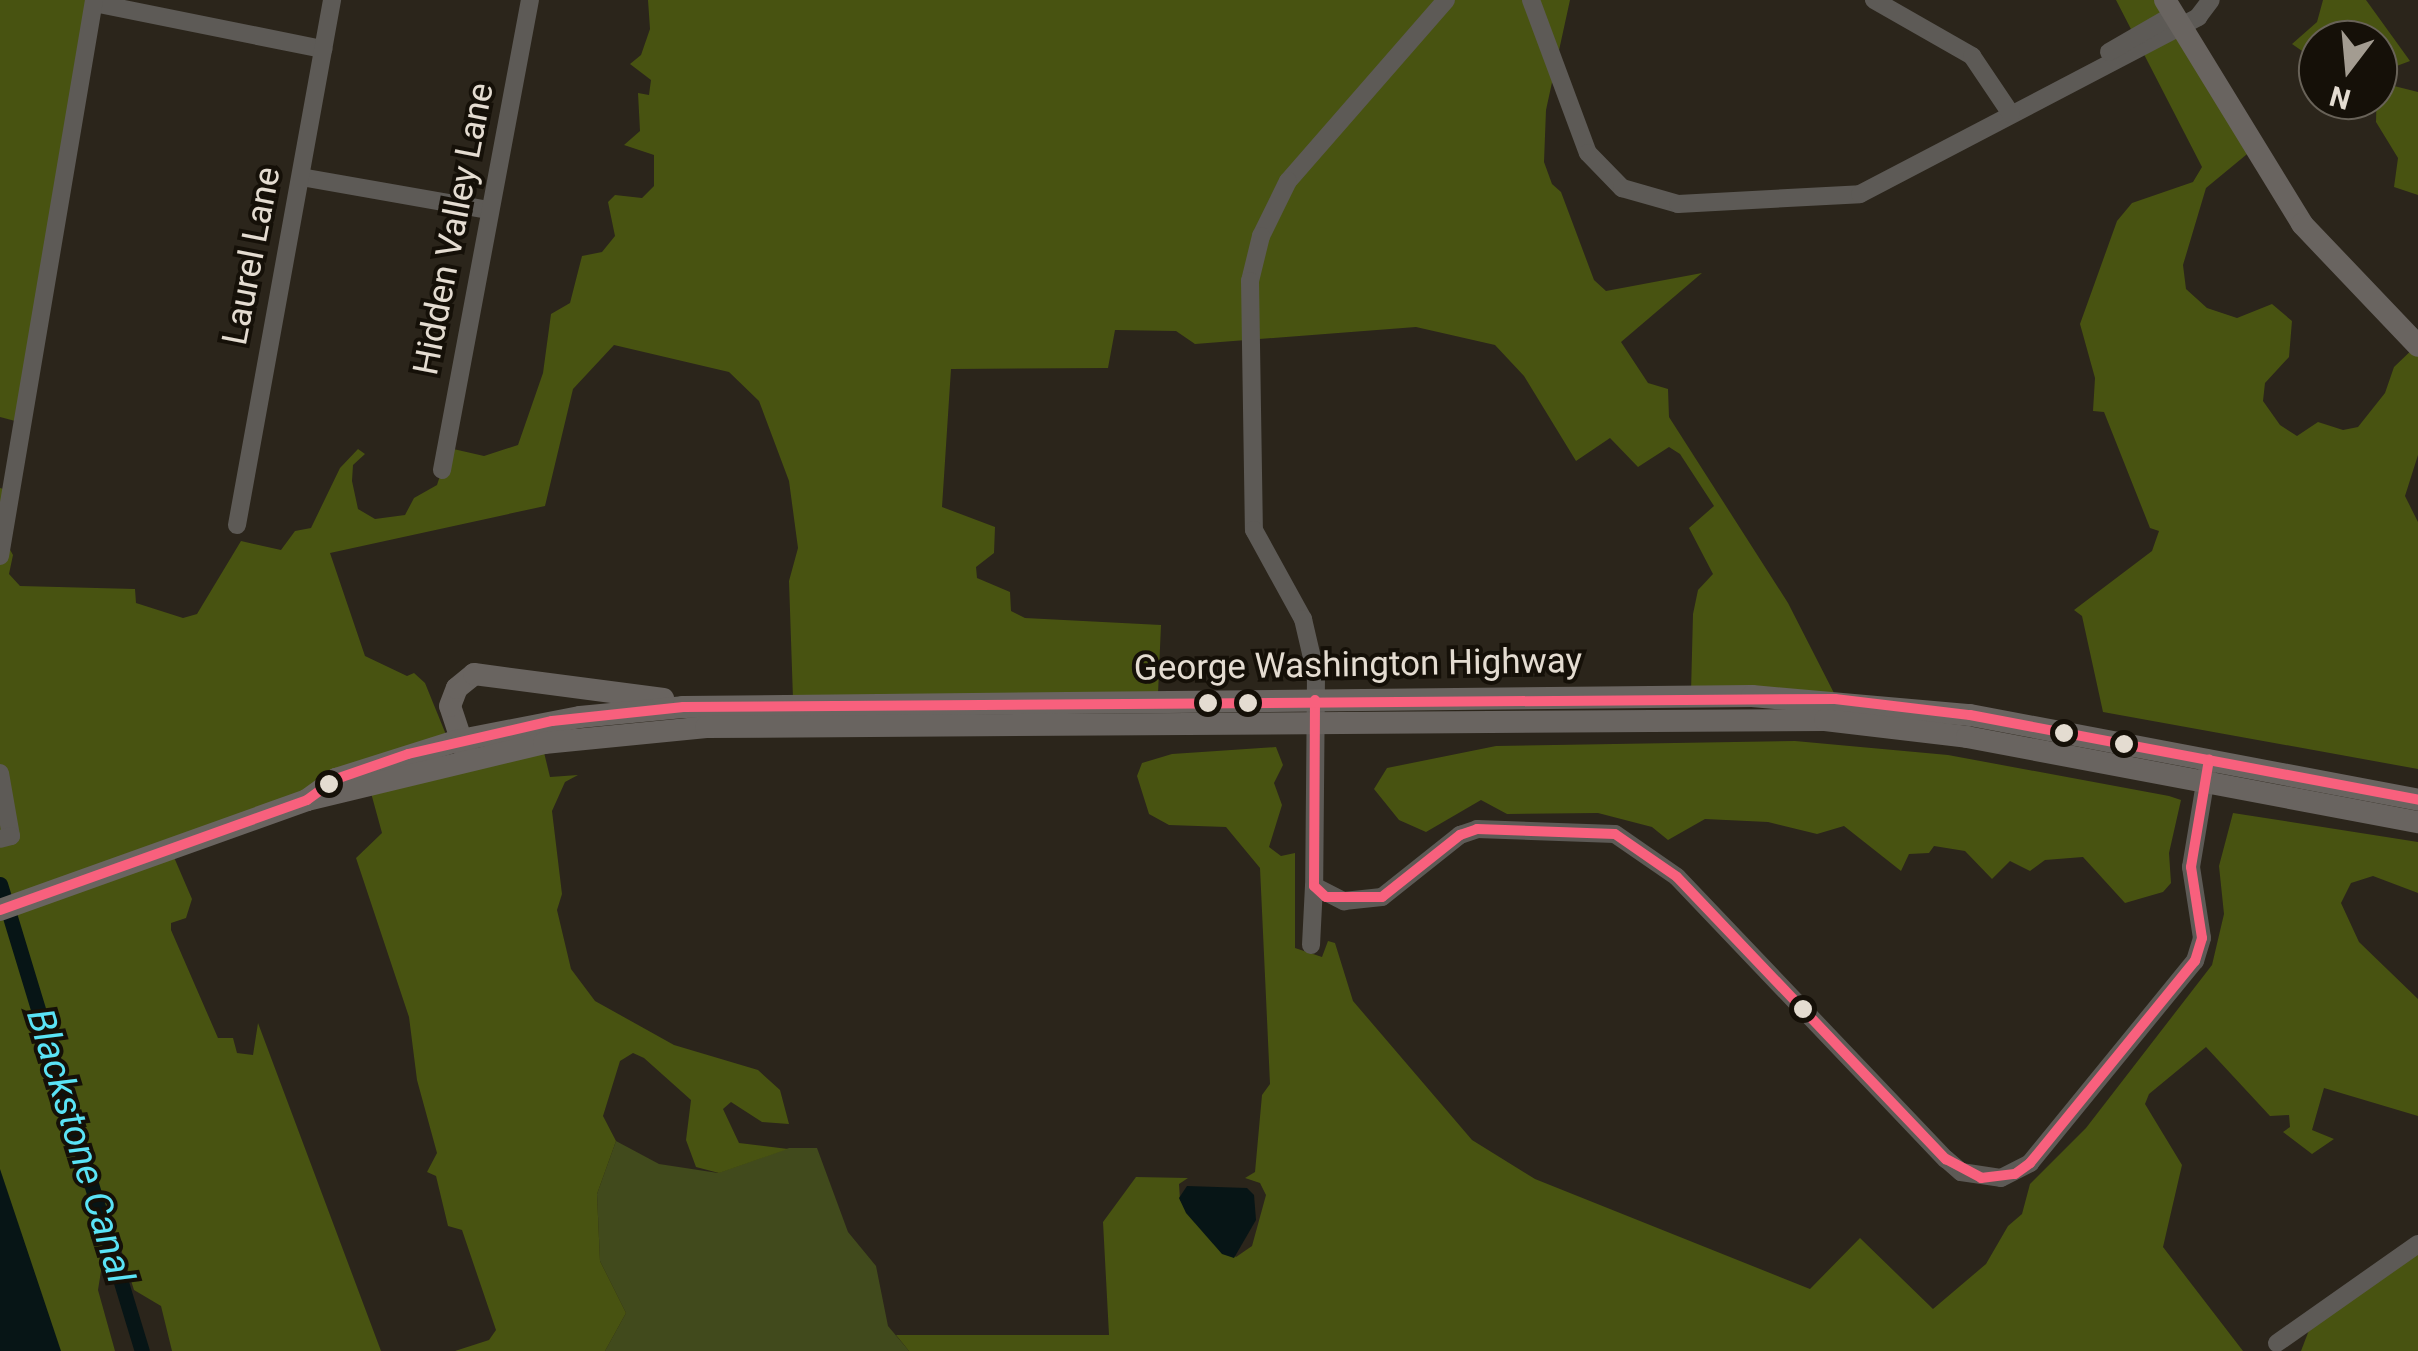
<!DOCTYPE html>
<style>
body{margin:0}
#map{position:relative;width:2418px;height:1351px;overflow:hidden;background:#2b251b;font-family:Roboto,sans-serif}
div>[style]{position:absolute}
.green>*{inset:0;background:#414a1c}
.forest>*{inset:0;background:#485311}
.water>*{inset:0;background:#071516}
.canal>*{height:15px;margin:-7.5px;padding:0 7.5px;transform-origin:7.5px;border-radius:7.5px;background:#071516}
.minor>*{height:18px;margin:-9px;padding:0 9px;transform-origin:9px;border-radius:9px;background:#5d5a56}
.major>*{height:22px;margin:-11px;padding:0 11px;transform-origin:11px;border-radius:11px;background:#696460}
.bus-1>*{height:10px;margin:-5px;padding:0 5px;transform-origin:5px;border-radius:5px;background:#f8607d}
.dots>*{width:28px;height:28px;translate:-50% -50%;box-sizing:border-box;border:5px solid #151008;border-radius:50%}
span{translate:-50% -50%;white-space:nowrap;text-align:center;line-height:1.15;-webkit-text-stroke:8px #151008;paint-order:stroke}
.street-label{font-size:35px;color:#e4dcd1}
.water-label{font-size:38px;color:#5ae3f6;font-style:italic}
.north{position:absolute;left:2298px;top:20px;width:100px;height:100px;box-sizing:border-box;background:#151008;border:2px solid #686258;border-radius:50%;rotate:196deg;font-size:28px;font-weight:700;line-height:40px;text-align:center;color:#e4dcd1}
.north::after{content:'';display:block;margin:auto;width:35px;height:45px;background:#a39c91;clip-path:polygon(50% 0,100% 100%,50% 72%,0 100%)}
</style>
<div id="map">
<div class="green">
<i style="clip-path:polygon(616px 1141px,659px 1164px,718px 1173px,789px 1148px,817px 1148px,848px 1232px,876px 1266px,888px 1326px,909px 1351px,605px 1351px,626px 1313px,600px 1261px,597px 1194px)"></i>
</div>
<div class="forest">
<i style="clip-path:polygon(0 0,94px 0,19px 422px,0 417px)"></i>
<i style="clip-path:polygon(648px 0,1570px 0,1546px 110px,1544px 162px,1552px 184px,1561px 192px,1594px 280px,1606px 291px,1702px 273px,1621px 342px,1648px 383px,1668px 389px,1669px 417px,1788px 603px,1836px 697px,1691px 692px,1693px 614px,1698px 590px,1713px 574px,1689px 528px,1714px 506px,1680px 454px,1669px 447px,1638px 467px,1610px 438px,1576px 461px,1524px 376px,1495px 345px,1416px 327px,1195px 344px,1176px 331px,1115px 330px,1108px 368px,951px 369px,942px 507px,995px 527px,994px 553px,976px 567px,977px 578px,1010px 592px,1011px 611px,1025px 618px,1161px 625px,1158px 694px,793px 699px,789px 581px,798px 548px,789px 481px,759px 401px,729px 372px,614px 345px,573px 389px,545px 506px,330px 553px,365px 656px,407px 676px,414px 673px,425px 683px,449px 742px,170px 848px,192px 899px,186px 918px,171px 923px,171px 930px,218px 1038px,233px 1038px,237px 1053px,253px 1055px,258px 1023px,381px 1351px,172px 1351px,161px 1306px,134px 1290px,120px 1246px,106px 1240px,98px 1290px,115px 1351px,60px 1351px,0 1200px,0 488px,11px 491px,4px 539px,13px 555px,9px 574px,20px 586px,135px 589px,136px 603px,183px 618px,197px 614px,241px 541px,281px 550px,295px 531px,311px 528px,340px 468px,358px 449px,365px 454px,353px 465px,352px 481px,358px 509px,375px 519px,405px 515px,414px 498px,437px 485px,449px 448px,484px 456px,518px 445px,543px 373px,551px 314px,570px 303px,582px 256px,602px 252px,615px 236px,608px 202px,615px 195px,642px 198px,654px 186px,654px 155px,624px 145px,640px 131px,638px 93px,649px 95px,651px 80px,630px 64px,641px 55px,650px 29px)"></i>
<i style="clip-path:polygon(2116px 0,2168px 0,2252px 150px,2206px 188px,2183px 265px,2186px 289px,2207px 308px,2237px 318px,2272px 304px,2292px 321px,2289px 357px,2265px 383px,2263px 401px,2280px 425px,2297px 436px,2318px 422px,2343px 430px,2358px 427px,2385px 393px,2394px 367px,2418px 344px,2418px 455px,2405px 496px,2418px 522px,2418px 769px,2103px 712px,2082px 616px,2074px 610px,2152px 551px,2159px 531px,2150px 528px,2104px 412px,2093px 411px,2095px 378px,2080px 324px,2117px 221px,2132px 203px,2193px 182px,2202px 167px)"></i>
<i style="clip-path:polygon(2323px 0,2366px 0,2410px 61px,2386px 70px,2390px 85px,2418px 92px,2418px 195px,2394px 187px,2398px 158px,2376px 122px,2378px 40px,2318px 40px,2318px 62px,2292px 44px,2317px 22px)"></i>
<i style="clip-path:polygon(541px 740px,550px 777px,578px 775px,565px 782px,552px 811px,562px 894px,557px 910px,571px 969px,595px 1001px,674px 1045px,758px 1070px,780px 1090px,789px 1124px,762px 1122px,731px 1102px,723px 1109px,739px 1143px,788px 1149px,719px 1173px,696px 1167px,686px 1140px,691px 1100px,644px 1058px,633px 1053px,620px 1061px,603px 1116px,616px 1141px,597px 1194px,600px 1261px,626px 1313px,605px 1351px,455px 1351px,489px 1340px,496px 1330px,462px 1230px,448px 1226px,436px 1176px,427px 1172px,437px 1153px,417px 1080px,409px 1017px,356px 858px,382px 833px,368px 782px)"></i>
<i style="clip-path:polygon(1795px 741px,1948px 755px,2169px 796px,2181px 800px,2169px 853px,2171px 883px,2163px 892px,2125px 903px,2083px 857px,2045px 860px,2030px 871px,2010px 861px,1992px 879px,1965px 851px,1934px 846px,1929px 853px,1909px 854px,1901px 871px,1844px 826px,1817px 834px,1768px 822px,1705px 819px,1668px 840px,1652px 827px,1598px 813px,1507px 814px,1481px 800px,1426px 832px,1399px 820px,1374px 789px,1387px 768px,1496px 746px)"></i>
<i style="clip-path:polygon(1276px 747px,1283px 765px,1274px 783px,1282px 805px,1269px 847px,1281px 856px,1295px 853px,1295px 948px,1322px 957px,1328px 941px,1335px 943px,1353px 1001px,1472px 1140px,1535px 1179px,1810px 1289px,1860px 1238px,1933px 1309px,1986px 1264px,2008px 1226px,2022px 1214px,2030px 1184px,2086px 1128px,2212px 965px,2224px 914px,2219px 866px,2233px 813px,2418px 842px,2418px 893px,2373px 876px,2351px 883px,2341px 903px,2359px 942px,2418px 999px,2418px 1116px,2324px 1088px,2312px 1130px,2334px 1139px,2312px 1154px,2283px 1132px,2290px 1127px,2289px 1115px,2270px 1116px,2206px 1047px,2149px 1094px,2145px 1104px,2182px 1165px,2163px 1247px,2243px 1351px,909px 1351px,896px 1335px,1109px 1335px,1103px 1222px,1136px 1177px,1188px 1178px,1179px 1184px,1180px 1200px,1213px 1241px,1236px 1257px,1252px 1246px,1266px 1195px,1260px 1183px,1245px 1178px,1255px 1172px,1262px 1095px,1270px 1084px,1260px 868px,1226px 827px,1169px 825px,1149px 814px,1137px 776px,1142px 763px,1172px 754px)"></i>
<i style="clip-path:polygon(2418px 1244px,2418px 1351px,2301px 1351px,2314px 1317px)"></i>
</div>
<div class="water">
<i style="clip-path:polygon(0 1169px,61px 1351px,0 1351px)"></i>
<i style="clip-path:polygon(1187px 1186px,1247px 1188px,1254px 1195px,1256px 1220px,1234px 1258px,1222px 1254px,1186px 1213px,1179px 1198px)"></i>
</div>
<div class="canal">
<i style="left:0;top:884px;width:488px;rotate:73.1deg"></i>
</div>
<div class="minor">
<i style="left:1446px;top:0;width:240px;rotate:131.1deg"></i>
<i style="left:1288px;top:181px;width:61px;rotate:116.1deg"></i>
<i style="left:1261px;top:236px;width:46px;rotate:103.7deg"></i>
<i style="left:1250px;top:281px;width:249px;rotate:89.1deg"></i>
<i style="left:1254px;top:530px;width:102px;rotate:61.2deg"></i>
<i style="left:1303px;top:619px;width:57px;rotate:76.9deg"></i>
<i style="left:1316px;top:675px;width:211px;rotate:90.5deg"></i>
<i style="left:1314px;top:886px;width:34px;rotate:27deg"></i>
<i style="left:1344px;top:901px;width:38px;rotate:-6deg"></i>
<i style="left:1382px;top:897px;width:100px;rotate:-38.5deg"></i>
<i style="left:1460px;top:835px;width:18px;rotate:-19deg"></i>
<i style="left:1477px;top:829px;width:138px;rotate:2.1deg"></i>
<i style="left:1615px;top:834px;width:75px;rotate:34.7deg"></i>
<i style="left:1677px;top:877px;width:390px;rotate:46.4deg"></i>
<i style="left:1946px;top:1159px;width:20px;rotate:41deg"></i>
<i style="left:1961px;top:1172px;width:40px;rotate:8.5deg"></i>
<i style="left:2001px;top:1178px;width:33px;rotate:-27deg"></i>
<i style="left:2030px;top:1163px;width:261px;rotate:-50.8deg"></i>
<i style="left:2195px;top:961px;width:24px;rotate:-73deg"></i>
<i style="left:2202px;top:938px;width:72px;rotate:-98.8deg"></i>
<i style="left:2191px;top:867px;width:97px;rotate:-80.5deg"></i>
<i style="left:1531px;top:0;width:163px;rotate:69.6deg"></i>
<i style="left:1588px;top:153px;width:49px;rotate:45.8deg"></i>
<i style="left:1622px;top:188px;width:58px;rotate:15.9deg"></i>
<i style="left:1678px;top:204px;width:182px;rotate:-3.1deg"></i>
<i style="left:1860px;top:194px;width:382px;rotate:-27.6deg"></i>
<i style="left:2198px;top:17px;width:21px;rotate:-53deg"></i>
<i style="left:1874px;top:0;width:113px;rotate:29.7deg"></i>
<i style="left:1972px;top:56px;width:70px;rotate:56.1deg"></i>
<i style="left:94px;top:3px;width:234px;rotate:11.4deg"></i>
<i style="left:2109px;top:52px;width:74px;rotate:-30deg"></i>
<i style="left:301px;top:177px;width:191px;rotate:10deg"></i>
<i style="left:442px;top:470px;width:478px;rotate:-79.4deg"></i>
<i style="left:237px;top:525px;width:534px;rotate:-79.74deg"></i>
<i style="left:0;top:556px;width:564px;rotate:-80.4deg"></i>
<i style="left:0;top:773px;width:64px;rotate:80.1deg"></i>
<i style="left:11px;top:836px;width:11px;rotate:165deg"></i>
<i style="left:1311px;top:945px;width:59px;rotate:-87.1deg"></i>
<i style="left:2277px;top:1343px;width:172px;rotate:-35.1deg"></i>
</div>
<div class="major">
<i style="left:2165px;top:0;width:263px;rotate:58.5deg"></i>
<i style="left:2302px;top:224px;width:168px;rotate:46.4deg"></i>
<i style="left:465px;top:751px;width:47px;rotate:-108.4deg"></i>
<i style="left:450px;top:706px;width:19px;rotate:-69deg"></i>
<i style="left:457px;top:688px;width:22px;rotate:-39deg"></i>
<i style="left:474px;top:674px;width:191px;rotate:7.5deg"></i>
<i style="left:307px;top:800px;width:36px;rotate:-36deg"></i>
<i style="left:336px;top:779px;width:126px;rotate:-17.6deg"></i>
<i style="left:456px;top:741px;width:126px;rotate:-11deg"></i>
<i style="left:580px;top:717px;width:103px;rotate:-5.5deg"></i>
<i style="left:683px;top:707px;width:1069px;rotate:-0.59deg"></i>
<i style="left:1752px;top:696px;width:219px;rotate:5deg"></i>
<i style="left:1970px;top:715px;width:456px;rotate:10.7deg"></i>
<i style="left:0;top:910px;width:326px;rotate:-19.7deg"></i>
<i style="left:307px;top:800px;width:244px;rotate:-13.5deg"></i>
<i style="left:544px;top:743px;width:163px;rotate:-5.6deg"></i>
<i style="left:706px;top:727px;width:1119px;rotate:-0.36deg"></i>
<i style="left:1825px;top:720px;width:143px;rotate:6.8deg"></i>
<i style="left:1967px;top:737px;width:459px;rotate:10.7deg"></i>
</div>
<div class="bus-1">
<i style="left:1315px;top:700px;width:186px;rotate:90.3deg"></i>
<i style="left:1314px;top:886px;width:16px;rotate:43deg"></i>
<i style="left:1326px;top:897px;width:56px"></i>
<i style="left:1382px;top:897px;width:100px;rotate:-38.5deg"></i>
<i style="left:1460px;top:835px;width:18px;rotate:-19deg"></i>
<i style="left:1477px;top:829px;width:138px;rotate:2.1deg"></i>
<i style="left:1615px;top:834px;width:75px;rotate:34.7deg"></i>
<i style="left:1677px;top:877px;width:390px;rotate:46.4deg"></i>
<i style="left:1946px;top:1159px;width:40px;rotate:28deg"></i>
<i style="left:1981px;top:1178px;width:34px;rotate:-7deg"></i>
<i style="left:2015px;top:1174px;width:19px;rotate:-36deg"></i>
<i style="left:2030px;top:1163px;width:261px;rotate:-50.8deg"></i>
<i style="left:2195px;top:961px;width:24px;rotate:-73deg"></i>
<i style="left:2202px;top:938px;width:72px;rotate:-98.8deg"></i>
<i style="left:2191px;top:867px;width:109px;rotate:-80.5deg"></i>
<i style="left:0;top:910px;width:326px;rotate:-19.7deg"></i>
<i style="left:307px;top:800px;width:36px;rotate:-36deg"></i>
<i style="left:336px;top:779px;width:76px;rotate:-19.1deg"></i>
<i style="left:408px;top:754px;width:148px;rotate:-12.9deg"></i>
<i style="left:552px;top:721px;width:132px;rotate:-6.1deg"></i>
<i style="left:683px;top:707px;width:1152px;rotate:-0.4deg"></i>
<i style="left:1835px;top:699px;width:136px;rotate:6.8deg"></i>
<i style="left:1970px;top:715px;width:456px;rotate:10.7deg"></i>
</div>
<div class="dots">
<i style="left:1208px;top:703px;background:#e4dcd1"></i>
<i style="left:1248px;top:703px;background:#e4dcd1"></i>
<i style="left:2064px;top:733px;background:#e4dcd1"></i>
<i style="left:2124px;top:744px;background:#e4dcd1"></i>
<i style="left:329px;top:784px;background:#e4dcd1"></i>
<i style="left:1803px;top:1009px;background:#e4dcd1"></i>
</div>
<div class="street-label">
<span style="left:454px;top:229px;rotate:-79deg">Hidden Valley Lane</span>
<span style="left:252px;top:256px;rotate:-79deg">Laurel Lane</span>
<span style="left:1358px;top:665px;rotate:-1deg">George Washington Highway</span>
</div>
<div class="water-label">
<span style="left:80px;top:1146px;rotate:73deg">Blackstone Canal</span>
</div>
<div class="north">N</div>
</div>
